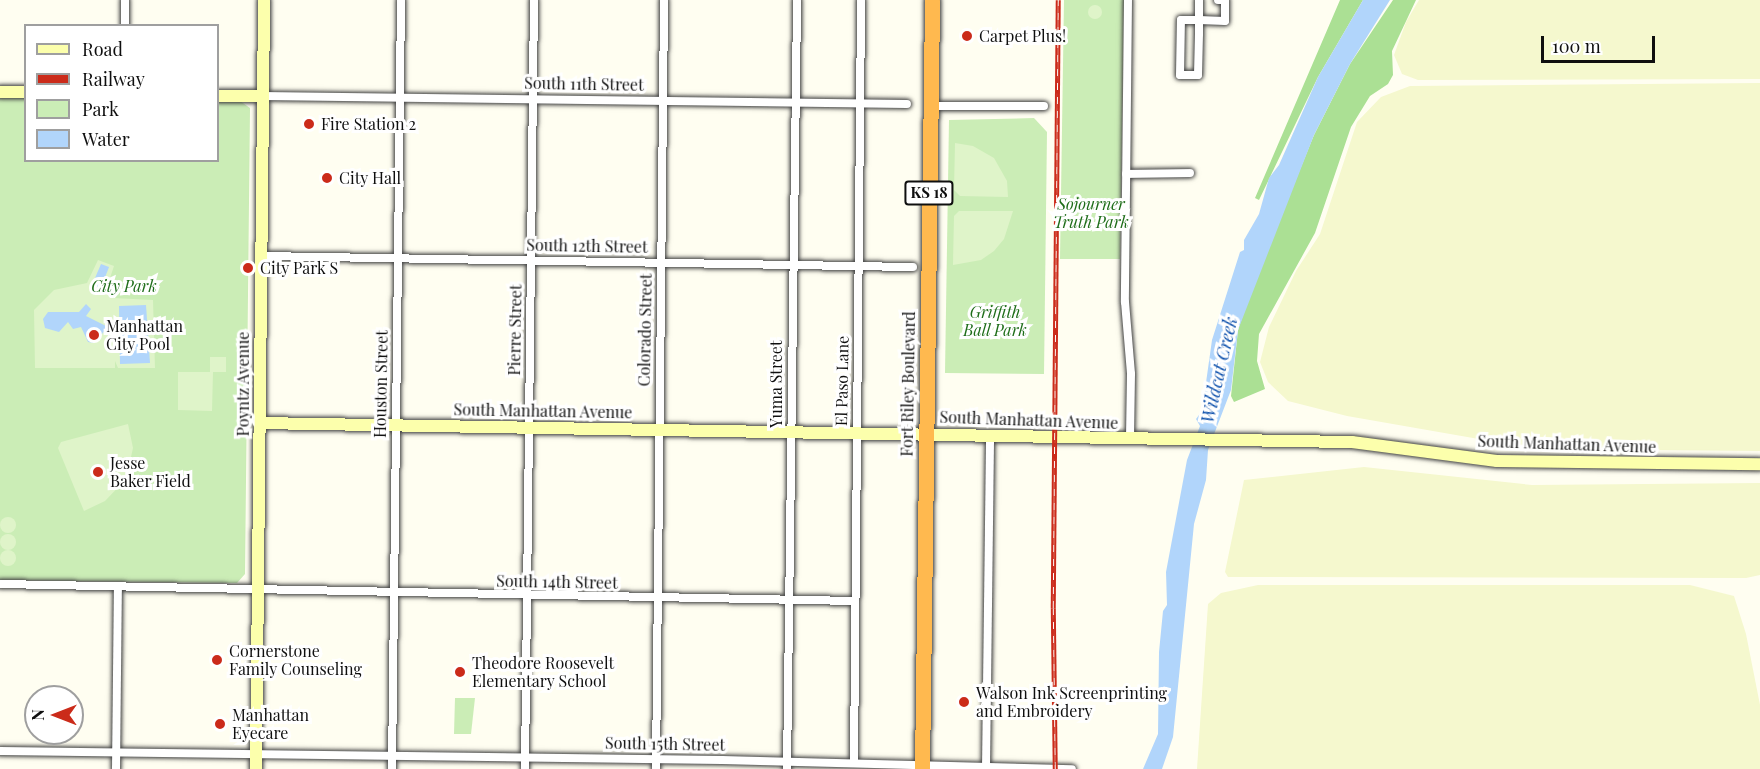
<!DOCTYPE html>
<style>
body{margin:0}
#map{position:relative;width:1760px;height:769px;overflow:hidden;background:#fffef1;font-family:"Playfair Display",serif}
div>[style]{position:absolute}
.farmland>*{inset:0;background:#f5f8ce}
.green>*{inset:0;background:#cbedb6}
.forest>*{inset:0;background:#abe094}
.pitch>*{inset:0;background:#dff4c9}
.round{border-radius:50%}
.water>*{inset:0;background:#b1d5fb}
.roads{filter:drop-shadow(0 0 2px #424242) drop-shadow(0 0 2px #424242)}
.street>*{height:8px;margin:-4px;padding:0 4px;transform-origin:4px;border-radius:4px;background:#fff}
.secondary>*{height:12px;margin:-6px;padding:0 6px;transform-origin:6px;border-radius:6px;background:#fcffac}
.highway>*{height:15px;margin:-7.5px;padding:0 7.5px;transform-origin:7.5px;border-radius:7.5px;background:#ffb94f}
.rail>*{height:4.5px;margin-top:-2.25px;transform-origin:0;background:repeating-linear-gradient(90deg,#fff 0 7px,#cb2b1a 0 14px);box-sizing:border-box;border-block:2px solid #cb2b1a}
.dots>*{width:16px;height:16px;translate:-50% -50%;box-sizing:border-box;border:3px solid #fff;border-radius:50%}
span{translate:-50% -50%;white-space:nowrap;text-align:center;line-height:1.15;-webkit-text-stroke:6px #fff;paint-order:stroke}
.shield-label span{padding:2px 4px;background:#fff;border:2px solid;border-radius:4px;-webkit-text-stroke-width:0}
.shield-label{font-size:15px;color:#0f0f0f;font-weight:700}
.poi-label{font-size:16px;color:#0f0f0f}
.left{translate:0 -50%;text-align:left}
.street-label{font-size:16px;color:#0f0f0f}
.park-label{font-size:16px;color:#1e6d19;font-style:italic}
.water-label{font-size:18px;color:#0d50ac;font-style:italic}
.legend{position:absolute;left:24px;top:24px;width:195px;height:138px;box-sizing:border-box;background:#fff;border:2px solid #9f9f9f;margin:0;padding:8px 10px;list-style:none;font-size:18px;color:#0f0f0f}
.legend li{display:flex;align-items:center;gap:12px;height:30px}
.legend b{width:30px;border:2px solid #9f9f9f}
.north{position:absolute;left:24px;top:685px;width:60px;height:60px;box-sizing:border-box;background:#fff;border:2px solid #9f9f9f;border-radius:50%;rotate:270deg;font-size:16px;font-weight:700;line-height:24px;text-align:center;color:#0f0f0f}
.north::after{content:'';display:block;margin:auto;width:21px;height:27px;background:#cb2b1a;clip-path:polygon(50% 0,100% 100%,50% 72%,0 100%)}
.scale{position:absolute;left:1541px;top:36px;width:114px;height:27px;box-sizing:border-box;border:3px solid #0f0f0f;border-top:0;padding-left:8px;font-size:18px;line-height:21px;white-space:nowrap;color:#0f0f0f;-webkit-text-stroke:4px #fff;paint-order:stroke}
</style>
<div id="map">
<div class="farmland">
<i style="clip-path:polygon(1419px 0,1760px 0,1760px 79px,1418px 80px,1402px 74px,1394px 55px,1406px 22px)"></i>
<i style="clip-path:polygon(1760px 83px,1760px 451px,1536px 449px,1347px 416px,1288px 401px,1268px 382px,1260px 362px,1269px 327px,1296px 271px,1320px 234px,1357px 122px,1381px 97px,1410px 86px)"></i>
<i style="clip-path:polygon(1364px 467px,1532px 485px,1760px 483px,1760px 575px,1746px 578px,1228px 577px,1225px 572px,1244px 480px)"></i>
<i style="clip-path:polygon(1258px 585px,1690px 585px,1734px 596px,1746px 634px,1760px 705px,1760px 769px,1197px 769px,1208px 604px,1221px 593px)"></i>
</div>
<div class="green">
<i style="clip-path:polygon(1064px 0,1124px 0,1120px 259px,1060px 259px)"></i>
<i style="clip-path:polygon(0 96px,25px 97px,26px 160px,218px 160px,218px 101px,240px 101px,250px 108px,245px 574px,237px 583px,0 580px)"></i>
<i style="clip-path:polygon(1034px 118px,1047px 132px,1044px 374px,945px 373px,949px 120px)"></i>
<i style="clip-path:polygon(455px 698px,475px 698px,471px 734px,454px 734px)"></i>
</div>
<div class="forest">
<i style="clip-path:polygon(1340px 0,1363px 0,1318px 77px,1259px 200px,1255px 198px)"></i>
<i style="clip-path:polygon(1393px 0,1416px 0,1392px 51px,1393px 75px,1388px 84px,1370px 96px,1351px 127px,1315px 233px,1259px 334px,1257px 361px,1265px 389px,1234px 402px,1231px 396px,1238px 330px,1253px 285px,1314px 135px,1350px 64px)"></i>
</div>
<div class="pitch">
<i class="round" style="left:1088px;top:5px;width:14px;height:14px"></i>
<i style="clip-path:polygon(955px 143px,973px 146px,994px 158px,1007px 181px,1008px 197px,960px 196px,954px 190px)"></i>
<i style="clip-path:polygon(959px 211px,1013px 211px,1004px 239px,994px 251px,981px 260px,953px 265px,954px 216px)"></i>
<i style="clip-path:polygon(98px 260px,114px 266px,108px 284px,116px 288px,113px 298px,153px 300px,155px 368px,118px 368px,115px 361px,115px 368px,35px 368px,34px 310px,54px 290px,87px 283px)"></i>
<i style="clip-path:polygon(210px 357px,226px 357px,226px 372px,213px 372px,212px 411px,178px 410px,178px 372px,210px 372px)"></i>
<i style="clip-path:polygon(128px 424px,133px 448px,126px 479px,105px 501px,84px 511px,58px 448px,61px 442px)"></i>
<i class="round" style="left:0;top:517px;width:16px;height:16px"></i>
<i class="round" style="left:0;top:534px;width:16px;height:16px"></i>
<i class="round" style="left:0;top:550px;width:16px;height:16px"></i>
</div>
<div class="water">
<i style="clip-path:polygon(1363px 0,1390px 0,1350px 64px,1314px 135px,1238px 330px,1231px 390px,1208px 450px,1206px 480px,1194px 524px,1173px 737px,1162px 769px,1143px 769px,1158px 734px,1159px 652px,1163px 611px,1167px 605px,1166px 572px,1187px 460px,1200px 426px,1196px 419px,1202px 411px,1212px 340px,1240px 252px,1244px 250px,1244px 240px,1259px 214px,1269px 178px,1279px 165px,1318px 77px)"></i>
<i style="clip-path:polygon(101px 264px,109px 267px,101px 288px,92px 285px)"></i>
<i style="clip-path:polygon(86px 304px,91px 309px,86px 316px,108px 327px,94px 343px,88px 342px,81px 327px,73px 329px,68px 322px,59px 332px,45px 328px,43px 319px,48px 312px,79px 312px)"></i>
<i style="clip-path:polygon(146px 305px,150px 363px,120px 364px,119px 306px)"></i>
</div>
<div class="roads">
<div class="street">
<i style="left:1128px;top:0;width:302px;rotate:90.6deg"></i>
<i style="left:1125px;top:302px;width:72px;rotate:85.2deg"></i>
<i style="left:1131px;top:374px;width:65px;rotate:90.9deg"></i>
<i style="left:1199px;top:0;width:34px;rotate:90deg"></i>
<i style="left:1199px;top:34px;width:41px;rotate:91.4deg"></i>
<i style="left:1198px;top:75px;width:18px;rotate:180deg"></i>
<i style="left:1180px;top:75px;width:55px;rotate:-89deg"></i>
<i style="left:1181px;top:20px;width:18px"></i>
<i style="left:1199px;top:20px;width:26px;rotate:2deg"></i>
<i style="left:1225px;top:21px;width:21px;rotate:-90deg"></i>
<i style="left:1225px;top:0;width:7px;rotate:180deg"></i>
<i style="left:125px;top:26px;width:26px;rotate:-90deg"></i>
<i style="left:262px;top:96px;width:645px;rotate:0.71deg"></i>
<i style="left:931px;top:106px;width:113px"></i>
<i style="left:1126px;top:174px;width:64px;rotate:-0.9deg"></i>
<i style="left:261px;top:256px;width:652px;rotate:0.97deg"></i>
<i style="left:0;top:584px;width:855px;rotate:1.14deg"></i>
<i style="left:0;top:751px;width:722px;rotate:0.71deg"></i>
<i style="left:722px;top:760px;width:350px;rotate:1.5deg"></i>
<i style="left:854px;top:762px;width:762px;rotate:-89.47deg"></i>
<i style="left:116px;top:769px;width:181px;rotate:-89.4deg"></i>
<i style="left:392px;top:769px;width:769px;rotate:-89.33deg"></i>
<i style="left:525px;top:769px;width:769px;rotate:-89.33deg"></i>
<i style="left:656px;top:769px;width:769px;rotate:-89.4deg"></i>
<i style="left:787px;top:769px;width:769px;rotate:-89.25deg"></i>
<i style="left:986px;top:769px;width:334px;rotate:-89.3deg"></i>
</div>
<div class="secondary">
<i style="left:0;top:92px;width:26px"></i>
<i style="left:218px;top:96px;width:44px"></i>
<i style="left:259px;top:423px;width:1093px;rotate:1deg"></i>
<i style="left:1352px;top:442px;width:146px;rotate:7.5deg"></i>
<i style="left:1497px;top:461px;width:263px;rotate:0.7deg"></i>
<i style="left:256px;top:769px;width:769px;rotate:-89.4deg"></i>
</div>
<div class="highway">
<i style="left:922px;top:769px;width:769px;rotate:-89.25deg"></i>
</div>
</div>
<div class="rail">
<i style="left:1055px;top:769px;width:161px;rotate:-90.7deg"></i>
<i style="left:1053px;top:608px;width:608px;rotate:-89.53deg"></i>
</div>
<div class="dots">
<i style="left:967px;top:36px;background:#cb2b1a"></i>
<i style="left:309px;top:124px;background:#cb2b1a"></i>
<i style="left:327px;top:178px;background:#cb2b1a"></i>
<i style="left:248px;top:268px;background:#cb2b1a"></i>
<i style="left:94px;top:335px;background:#cb2b1a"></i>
<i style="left:98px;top:472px;background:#cb2b1a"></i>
<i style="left:217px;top:660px;background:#cb2b1a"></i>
<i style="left:460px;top:672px;background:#cb2b1a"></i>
<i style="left:964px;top:702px;background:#cb2b1a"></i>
<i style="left:220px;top:724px;background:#cb2b1a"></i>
</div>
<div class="shield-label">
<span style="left:929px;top:193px">KS 18</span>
</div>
<div class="poi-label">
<span class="left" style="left:979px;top:36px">Carpet Plus!</span>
<span class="left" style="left:321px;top:124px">Fire Station 2</span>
<span class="left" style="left:339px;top:178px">City Hall</span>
<span class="left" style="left:260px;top:268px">City Park S</span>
<span class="left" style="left:106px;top:335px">Manhattan<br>City Pool</span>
<span class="left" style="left:110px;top:472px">Jesse<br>Baker Field</span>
<span class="left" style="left:229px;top:660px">Cornerstone<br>Family Counseling</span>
<span class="left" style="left:472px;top:672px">Theodore Roosevelt<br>Elementary School</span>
<span class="left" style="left:976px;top:702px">Walson Ink Screenprinting<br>and Embroidery</span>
<span class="left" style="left:232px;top:724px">Manhattan<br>Eyecare</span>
</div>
<div class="street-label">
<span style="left:584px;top:84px;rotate:1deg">South 11th Street</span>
<span style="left:587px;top:246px;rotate:1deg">South 12th Street</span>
<span style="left:515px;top:330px;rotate:-89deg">Pierre Street</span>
<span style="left:645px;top:330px;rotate:-89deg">Colorado Street</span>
<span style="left:842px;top:381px;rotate:-89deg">El Paso Lane</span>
<span style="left:243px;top:384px;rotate:-90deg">Poyntz Avenue</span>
<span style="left:381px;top:384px;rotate:-89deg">Houston Street</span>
<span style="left:776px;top:384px;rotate:-90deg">Yuma Street</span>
<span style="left:908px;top:384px;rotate:-89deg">Fort Riley Boulevard</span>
<span style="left:543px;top:411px;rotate:1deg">South Manhattan Avenue</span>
<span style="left:1029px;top:420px;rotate:2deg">South Manhattan Avenue</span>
<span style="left:1567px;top:444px;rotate:2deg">South Manhattan Avenue</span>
<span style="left:557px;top:582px;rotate:1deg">South 14th Street</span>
<span style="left:665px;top:744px;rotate:1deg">South 15th Street</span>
</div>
<div class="park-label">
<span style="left:1091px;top:213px">Sojourner<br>Truth Park</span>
<span style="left:124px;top:286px">City Park</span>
<span style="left:995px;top:321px">Griffith<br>Ball Park</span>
</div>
<div class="water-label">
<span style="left:1219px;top:370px;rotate:-77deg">Wildcat Creek</span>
</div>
<ul class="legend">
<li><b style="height:8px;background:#fcffac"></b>Road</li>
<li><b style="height:8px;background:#cb2b1a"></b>Railway</li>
<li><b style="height:16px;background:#cbedb6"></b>Park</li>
<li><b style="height:16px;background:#b1d5fb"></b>Water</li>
</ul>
<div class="north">N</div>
<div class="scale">100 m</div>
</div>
